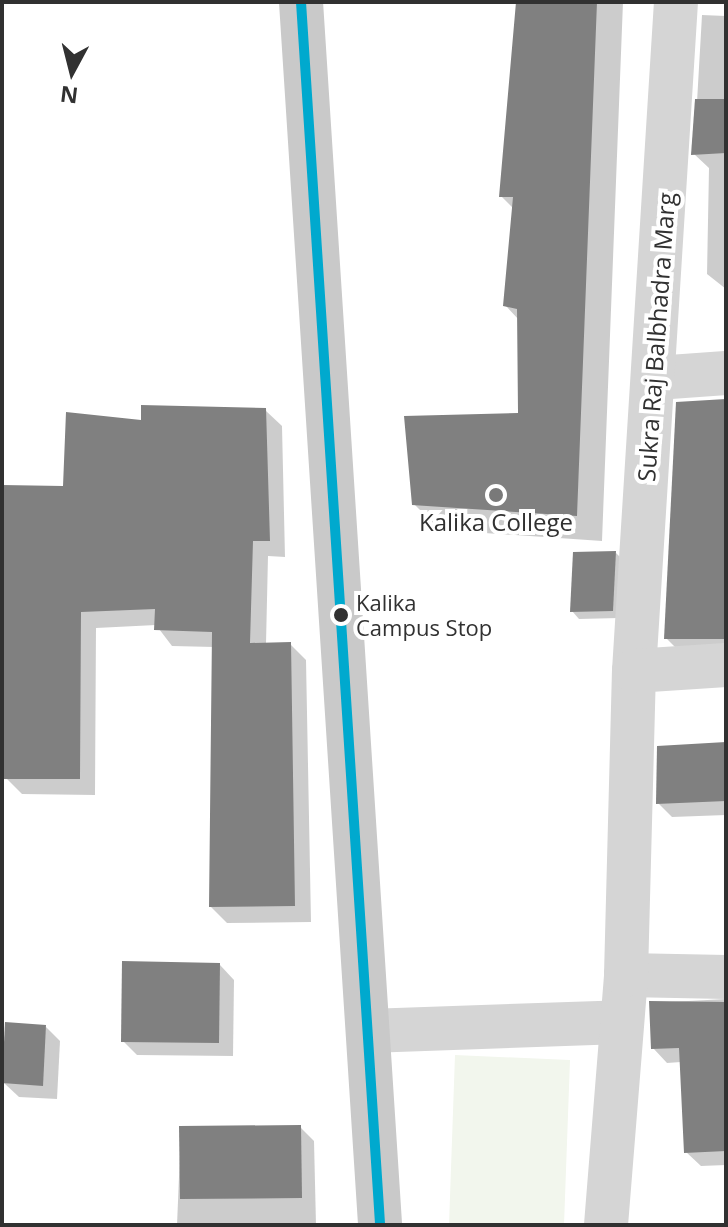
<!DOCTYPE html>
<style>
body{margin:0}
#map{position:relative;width:728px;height:1227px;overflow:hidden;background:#fff;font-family:"Open Sans",sans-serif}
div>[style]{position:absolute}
.green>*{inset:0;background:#f2f6ed}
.shadow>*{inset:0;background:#0003}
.building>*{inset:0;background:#808080}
.minor>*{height:44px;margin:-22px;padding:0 22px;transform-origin:22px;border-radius:22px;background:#d5d5d5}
.primary>*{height:44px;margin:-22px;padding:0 22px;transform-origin:22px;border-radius:22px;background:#c9c9c9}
.bus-1>*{height:10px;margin:-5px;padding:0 5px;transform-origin:5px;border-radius:5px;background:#00a9ce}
.dots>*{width:22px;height:22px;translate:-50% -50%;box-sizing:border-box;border:4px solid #fff;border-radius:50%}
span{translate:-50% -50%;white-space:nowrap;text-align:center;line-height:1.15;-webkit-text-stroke:8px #fff;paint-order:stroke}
.bus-label{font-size:22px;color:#313131}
.left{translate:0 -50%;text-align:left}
.street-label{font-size:24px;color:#313131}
.poi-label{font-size:24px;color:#313131}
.frame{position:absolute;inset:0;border:4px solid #313131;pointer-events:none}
.north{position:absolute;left:32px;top:32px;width:80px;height:80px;-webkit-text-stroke:6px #fff;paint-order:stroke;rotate:187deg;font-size:22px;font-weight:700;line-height:32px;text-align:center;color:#313131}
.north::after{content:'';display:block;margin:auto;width:28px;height:36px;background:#313131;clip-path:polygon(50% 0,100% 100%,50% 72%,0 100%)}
</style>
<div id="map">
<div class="green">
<i style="clip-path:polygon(455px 1055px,570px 1060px,564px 1225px,449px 1225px)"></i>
</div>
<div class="shadow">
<i style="clip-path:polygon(519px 2px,623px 2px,602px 541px,440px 530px,414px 504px,520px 415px,519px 320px,505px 305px,514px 209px,501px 196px)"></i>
<i style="clip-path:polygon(702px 15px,726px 16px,726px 289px,707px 274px,709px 168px,694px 154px)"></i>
<i style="clip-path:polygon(726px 404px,726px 656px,684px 656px,666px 638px)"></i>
<i style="clip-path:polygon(265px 410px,282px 426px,285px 557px,268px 556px,266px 644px,290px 644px,306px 660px,311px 922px,227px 923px,211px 907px,214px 647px,172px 646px,156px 625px,96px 628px,95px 795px,22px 794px,6px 778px,2px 487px,64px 488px,143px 423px)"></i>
<i style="clip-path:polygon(616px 553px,623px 560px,619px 618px,579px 619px,572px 611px)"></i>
<i style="clip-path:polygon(726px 744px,726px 815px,672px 817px,658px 803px)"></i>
<i style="clip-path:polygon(220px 965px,234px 980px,233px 1056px,137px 1055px,123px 1041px)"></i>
<i style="clip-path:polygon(726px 999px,726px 1165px,701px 1166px,686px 1152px,681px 1062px,667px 1063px,653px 1048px,651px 1003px)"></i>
<i style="clip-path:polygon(46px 1027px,60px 1041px,57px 1099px,19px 1097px,4px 1083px)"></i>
<i style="clip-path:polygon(300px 1127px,314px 1141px,316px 1225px,177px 1225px,181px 1128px)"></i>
</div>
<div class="building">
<i style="clip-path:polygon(516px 2px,597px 2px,577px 516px,412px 505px,404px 416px,518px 413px,517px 309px,503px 306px,513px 197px,499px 197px)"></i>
<i style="clip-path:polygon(695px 99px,726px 99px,726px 153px,691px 155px)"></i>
<i style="clip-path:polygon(726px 399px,726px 639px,664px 639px,676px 402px)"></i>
<i style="clip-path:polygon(141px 405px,266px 408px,270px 541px,253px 541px,250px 643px,291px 642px,295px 906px,209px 907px,212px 632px,154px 630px,155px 609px,81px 612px,80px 779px,4px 779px,2px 485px,63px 486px,66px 412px,141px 420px)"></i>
<i style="clip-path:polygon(616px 551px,613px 611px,570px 612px,573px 552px)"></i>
<i style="clip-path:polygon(726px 742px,726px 801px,656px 804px,657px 746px)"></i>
<i style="clip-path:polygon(122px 961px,220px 963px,219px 1043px,121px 1042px)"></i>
<i style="clip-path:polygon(649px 1001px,726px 1002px,726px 1151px,684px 1153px,679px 1048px,651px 1049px)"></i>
<i style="clip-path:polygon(5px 1022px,46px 1025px,43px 1086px,2px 1083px)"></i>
<i style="clip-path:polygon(301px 1125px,302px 1198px,180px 1199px,179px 1126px)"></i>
</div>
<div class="minor">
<i style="left:656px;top:378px;width:70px;rotate:-4.1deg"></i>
<i style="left:634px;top:671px;width:670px;rotate:-86.41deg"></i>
<i style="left:626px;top:975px;width:100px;rotate:1.1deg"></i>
<i style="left:368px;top:1031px;width:254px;rotate:-2deg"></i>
<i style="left:606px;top:1225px;width:251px;rotate:-85.4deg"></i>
<i style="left:626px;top:975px;width:304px;rotate:-88.5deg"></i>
<i style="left:634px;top:671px;width:92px;rotate:-3.7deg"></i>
</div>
<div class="primary">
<i style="left:301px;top:2px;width:1226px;rotate:86.3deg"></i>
</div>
<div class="bus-1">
<i style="left:301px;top:2px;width:1226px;rotate:86.3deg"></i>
</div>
<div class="dots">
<i style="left:496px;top:495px;background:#797979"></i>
<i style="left:341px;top:615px;background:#313131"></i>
</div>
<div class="bus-label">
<span class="left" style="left:356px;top:615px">Kalika<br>Campus Stop</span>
</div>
<div class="street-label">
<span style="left:656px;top:337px;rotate:-86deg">Sukra Raj Balbhadra Marg</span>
</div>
<div class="poi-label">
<span style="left:496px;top:522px">Kalika College</span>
</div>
<div class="frame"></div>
<div class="north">N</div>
</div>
